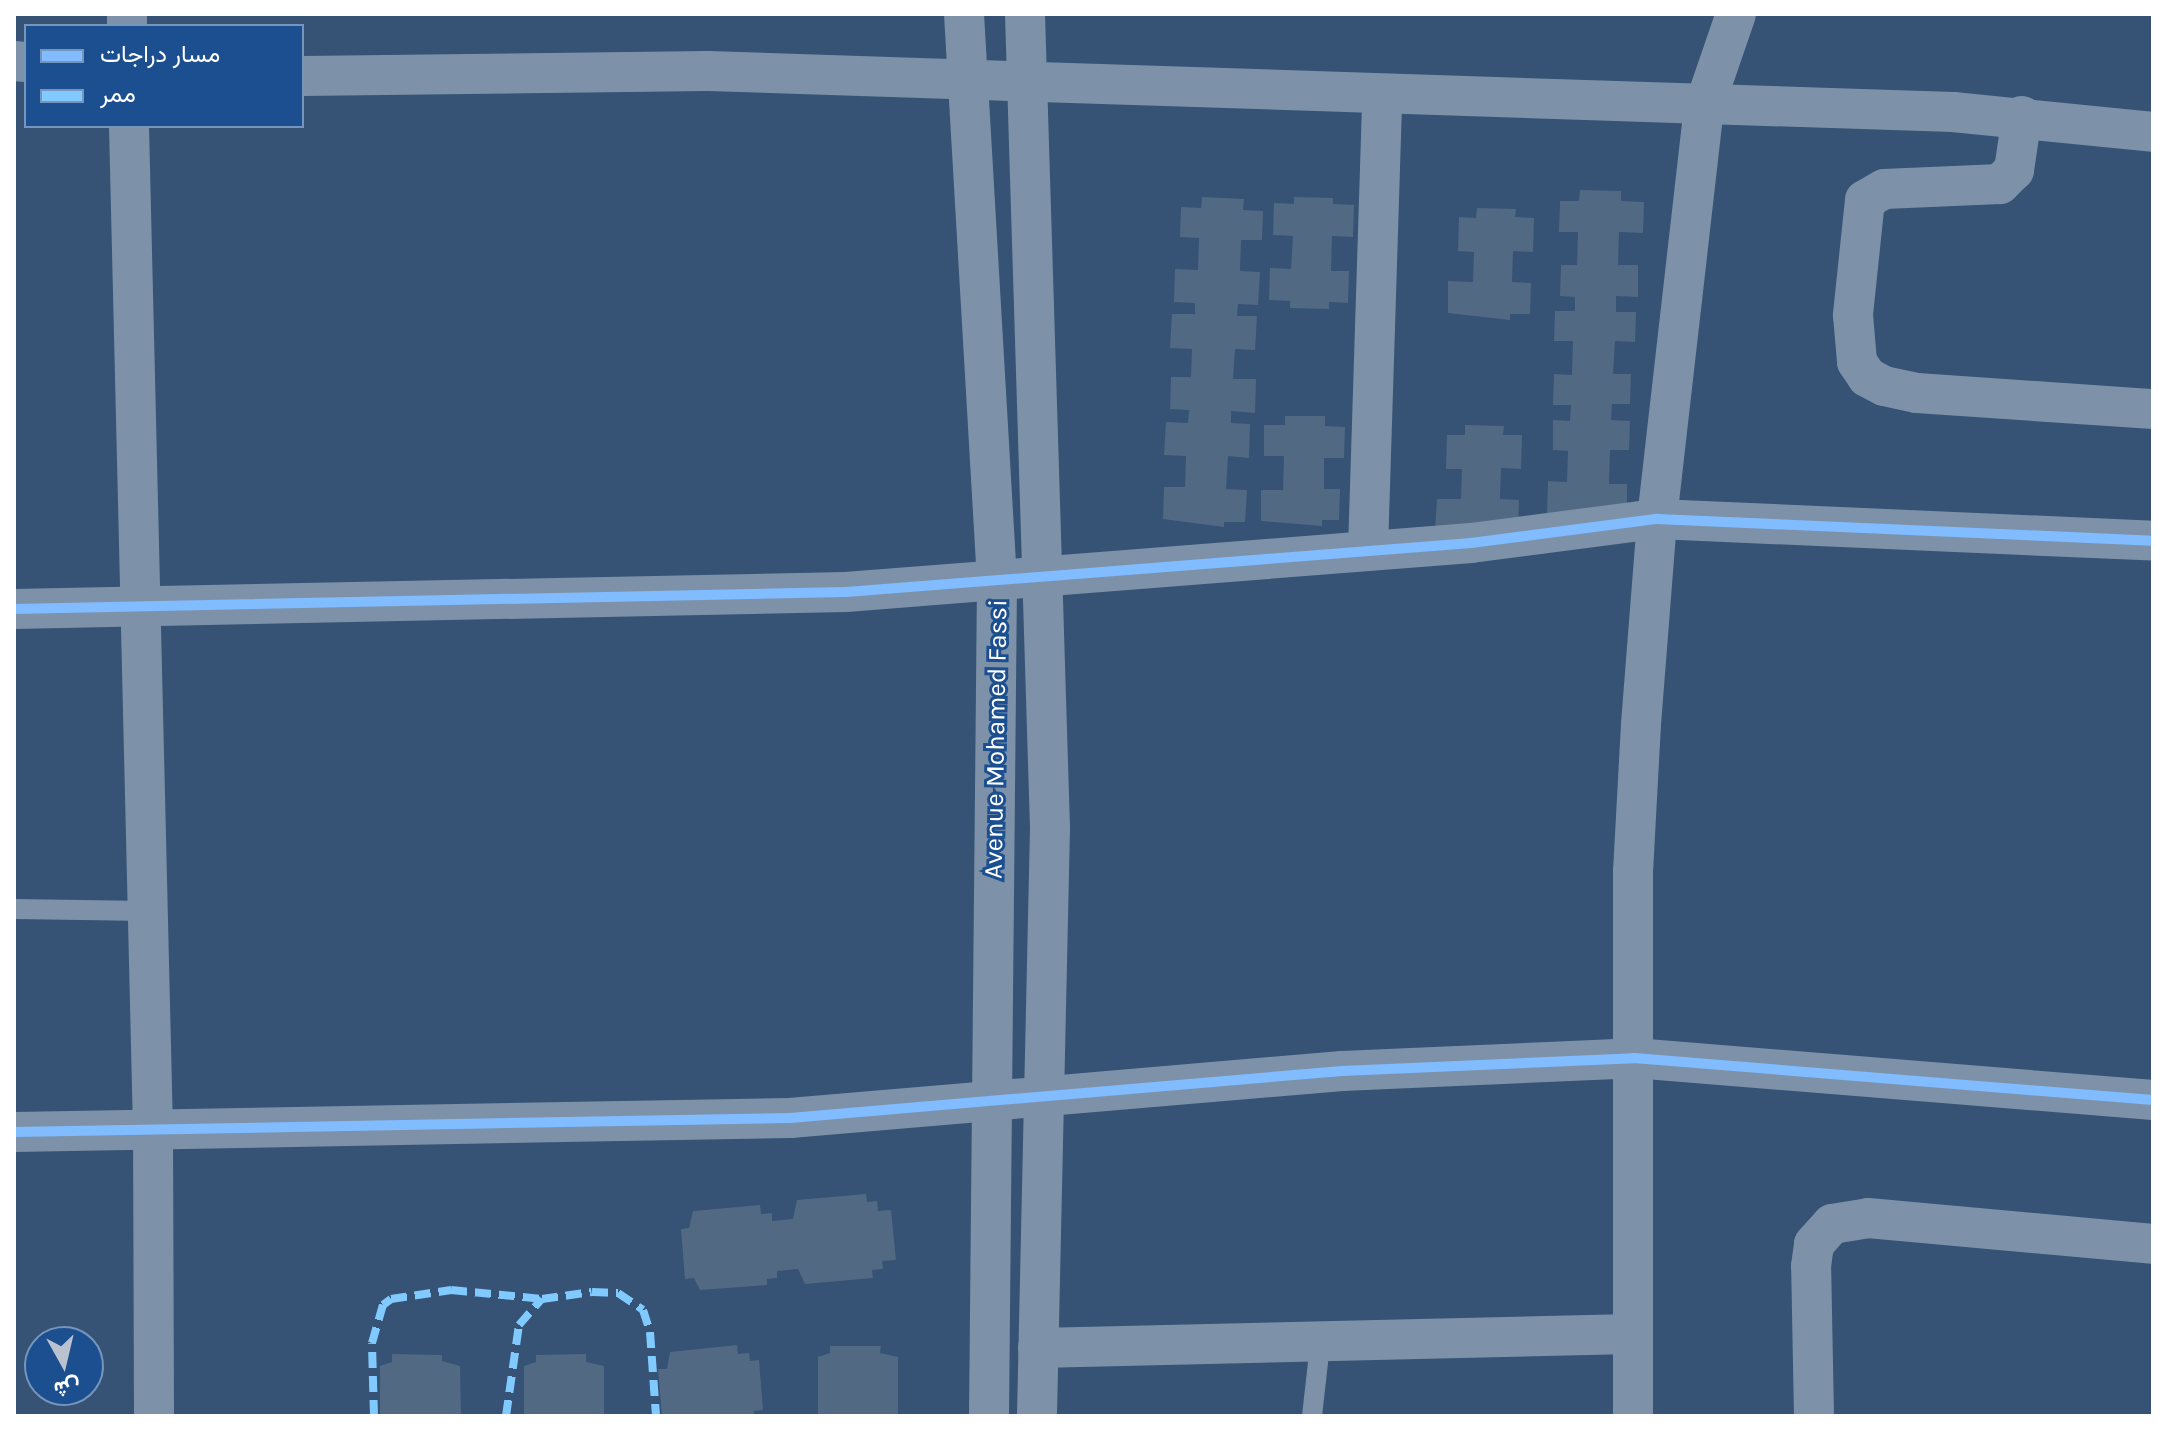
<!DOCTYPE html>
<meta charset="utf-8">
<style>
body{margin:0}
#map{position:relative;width:2167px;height:1430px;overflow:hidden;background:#365274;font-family:Karla,Vazirmatn,sans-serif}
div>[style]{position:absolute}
.building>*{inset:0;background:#526984}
.lane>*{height:20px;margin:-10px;padding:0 10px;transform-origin:10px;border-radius:10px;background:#7d92a8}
.street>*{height:40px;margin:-20px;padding:0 20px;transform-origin:20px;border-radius:20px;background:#7d92a8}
.quiet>*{height:8px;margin-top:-4px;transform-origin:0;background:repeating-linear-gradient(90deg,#80caff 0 16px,transparent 0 24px)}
.cycleway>*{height:10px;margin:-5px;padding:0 5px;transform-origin:5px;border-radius:5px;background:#80bcff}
span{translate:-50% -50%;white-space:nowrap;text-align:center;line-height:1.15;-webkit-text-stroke:6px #1b4f8f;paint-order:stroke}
.street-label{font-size:26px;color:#fff}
.frame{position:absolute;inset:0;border:16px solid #fff;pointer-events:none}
.legend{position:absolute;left:24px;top:24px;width:280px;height:104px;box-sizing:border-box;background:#1b4f8f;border:2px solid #7695bc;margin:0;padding:10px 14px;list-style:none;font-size:24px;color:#fff}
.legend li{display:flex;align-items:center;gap:16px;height:40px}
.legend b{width:40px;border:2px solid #7695bc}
.north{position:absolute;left:24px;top:1326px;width:80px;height:80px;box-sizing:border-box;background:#1b4f8f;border:2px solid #7695bc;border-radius:50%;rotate:172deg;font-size:22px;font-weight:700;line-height:32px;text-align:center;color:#fff}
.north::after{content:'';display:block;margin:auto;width:28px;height:36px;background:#b9c2ce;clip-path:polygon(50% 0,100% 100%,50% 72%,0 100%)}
</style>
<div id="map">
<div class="building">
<i style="clip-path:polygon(1580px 190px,1621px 191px,1621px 201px,1644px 202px,1643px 233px,1619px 232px,1618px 265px,1638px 265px,1638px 297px,1616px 296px,1616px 312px,1636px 312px,1635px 342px,1615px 341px,1613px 374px,1631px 374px,1630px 404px,1612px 404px,1611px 420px,1630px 421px,1629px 450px,1610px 450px,1609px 484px,1627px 484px,1627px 516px,1547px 513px,1548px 481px,1567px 482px,1568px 451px,1553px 450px,1553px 420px,1570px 421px,1571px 405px,1553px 405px,1554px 374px,1572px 375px,1573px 341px,1554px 341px,1555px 311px,1575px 311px,1575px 297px,1560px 296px,1561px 265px,1577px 265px,1578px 232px,1559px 232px,1560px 201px,1579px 201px)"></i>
<i style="clip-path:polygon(1202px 197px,1244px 199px,1243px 210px,1263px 211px,1262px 240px,1241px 240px,1240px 271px,1260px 272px,1258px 305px,1238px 304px,1237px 316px,1257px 316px,1255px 350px,1235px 349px,1233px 379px,1256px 379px,1255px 413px,1231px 411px,1231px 423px,1250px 424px,1249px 458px,1228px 456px,1226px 489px,1247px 490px,1245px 522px,1224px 522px,1224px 527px,1163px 519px,1164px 487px,1185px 487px,1186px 456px,1164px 455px,1166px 422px,1188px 423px,1189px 410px,1170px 409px,1171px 377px,1191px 377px,1192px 349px,1170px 348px,1172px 314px,1195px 314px,1195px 303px,1174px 302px,1175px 269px,1198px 270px,1199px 238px,1180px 237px,1181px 207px,1201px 208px)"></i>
<i style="clip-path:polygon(1294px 197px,1333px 198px,1333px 204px,1354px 205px,1353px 237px,1332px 236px,1331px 271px,1349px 271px,1348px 303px,1329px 302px,1329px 309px,1290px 308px,1290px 301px,1269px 300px,1270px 268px,1291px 269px,1293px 236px,1273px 235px,1274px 203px,1294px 204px)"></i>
<i style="clip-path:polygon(1477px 208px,1516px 209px,1515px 217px,1534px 218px,1533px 252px,1513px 251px,1512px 282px,1531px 283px,1530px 314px,1510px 314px,1510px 320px,1448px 313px,1448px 281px,1473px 282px,1474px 252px,1458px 251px,1459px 217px,1476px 218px)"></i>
<i style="clip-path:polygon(1285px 416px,1325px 416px,1325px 426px,1345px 427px,1344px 458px,1324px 458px,1324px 489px,1340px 489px,1339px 520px,1322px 520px,1322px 526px,1261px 521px,1261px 490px,1283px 490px,1284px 456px,1264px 456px,1264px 425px,1285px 425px)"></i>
<i style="clip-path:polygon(1465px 425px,1504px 426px,1503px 435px,1522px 435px,1521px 469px,1501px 468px,1500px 499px,1519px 500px,1518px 531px,1435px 530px,1437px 499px,1461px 499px,1462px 469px,1446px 469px,1447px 435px,1465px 435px)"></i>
<i style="clip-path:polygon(866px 1194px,867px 1202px,877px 1201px,878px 1211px,891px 1210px,896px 1260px,882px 1261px,883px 1269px,872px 1270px,873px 1278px,805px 1284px,798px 1269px,777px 1271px,777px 1278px,767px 1279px,767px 1285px,700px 1290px,694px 1278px,685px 1279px,681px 1229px,689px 1228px,693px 1211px,760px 1205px,761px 1214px,772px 1213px,772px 1221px,793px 1219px,797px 1200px)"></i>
<i style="clip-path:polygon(737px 1345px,738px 1354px,749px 1353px,750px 1361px,759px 1360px,763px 1410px,754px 1411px,754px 1416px,662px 1416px,658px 1369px,667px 1369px,670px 1352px)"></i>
<i style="clip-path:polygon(830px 1346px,881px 1346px,880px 1353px,898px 1357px,898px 1416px,818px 1416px,818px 1357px,830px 1353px)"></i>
<i style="clip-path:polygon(392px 1354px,442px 1355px,442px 1361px,460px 1366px,461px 1416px,380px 1416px,380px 1366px,392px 1362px)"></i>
<i style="clip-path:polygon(586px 1354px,586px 1362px,604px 1366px,604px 1416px,524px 1416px,524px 1366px,536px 1362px,536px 1355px)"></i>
</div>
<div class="lane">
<i style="left:14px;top:909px;width:134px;rotate:0.9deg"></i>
<i style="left:1312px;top:1416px;width:71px;rotate:-83.6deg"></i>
</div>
<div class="street">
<i style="left:127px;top:14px;width:12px;rotate:90deg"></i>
<i style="left:964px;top:14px;width:569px;rotate:86.67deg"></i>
<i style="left:997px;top:582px;width:834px;rotate:90.55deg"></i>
<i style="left:1025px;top:14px;width:814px;rotate:88.24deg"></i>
<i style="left:1050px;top:828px;width:588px;rotate:91.27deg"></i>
<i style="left:14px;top:61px;width:12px;rotate:5deg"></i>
<i style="left:302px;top:76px;width:406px;rotate:-0.7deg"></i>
<i style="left:708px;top:71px;width:1246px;rotate:1.89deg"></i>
<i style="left:1953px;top:112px;width:201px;rotate:5.7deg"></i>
<i style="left:2022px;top:116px;width:55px;rotate:98.4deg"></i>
<i style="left:2014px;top:170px;width:20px;rotate:135deg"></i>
<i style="left:2000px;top:184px;width:116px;rotate:177.5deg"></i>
<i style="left:1884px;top:189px;width:22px;rotate:150deg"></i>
<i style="left:1865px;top:200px;width:116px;rotate:96deg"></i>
<i style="left:1853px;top:315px;width:47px;rotate:85.1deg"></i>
<i style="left:1857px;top:362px;width:18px;rotate:56deg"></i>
<i style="left:1867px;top:377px;width:19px;rotate:28deg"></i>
<i style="left:1884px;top:386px;width:34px;rotate:12deg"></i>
<i style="left:1917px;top:393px;width:237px;rotate:3.9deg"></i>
<i style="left:129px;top:126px;width:1002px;rotate:88.63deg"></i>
<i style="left:153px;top:1128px;width:288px;rotate:89.8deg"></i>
<i style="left:1368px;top:550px;width:454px;rotate:-88.2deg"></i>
<i style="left:14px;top:609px;width:832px;rotate:-1.17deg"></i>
<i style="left:846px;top:592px;width:627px;rotate:-4.48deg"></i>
<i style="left:1471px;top:543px;width:188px;rotate:-7.4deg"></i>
<i style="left:1657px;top:519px;width:496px;rotate:2.5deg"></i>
<i style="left:14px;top:1132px;width:776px;rotate:-1.03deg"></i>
<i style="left:790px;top:1118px;width:554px;rotate:-4.87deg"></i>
<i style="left:1342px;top:1071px;width:292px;rotate:-2.5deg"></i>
<i style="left:1634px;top:1058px;width:521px;rotate:4.63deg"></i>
<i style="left:1038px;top:1348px;width:594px;rotate:-1.35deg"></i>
<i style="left:1633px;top:1416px;width:544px;rotate:-90deg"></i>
<i style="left:1633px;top:872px;width:148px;rotate:-86.9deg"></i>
<i style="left:1641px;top:724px;width:206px;rotate:-85.5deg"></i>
<i style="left:1657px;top:519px;width:415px;rotate:-83.5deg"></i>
<i style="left:1704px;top:107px;width:98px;rotate:-71deg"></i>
<i style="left:1814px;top:1416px;width:150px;rotate:-91.1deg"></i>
<i style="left:1811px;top:1266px;width:22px;rotate:-82deg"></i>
<i style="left:1814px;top:1244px;width:27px;rotate:-48deg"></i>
<i style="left:1832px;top:1224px;width:36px;rotate:-9deg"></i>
<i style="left:1868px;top:1218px;width:286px;rotate:5.2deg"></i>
</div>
<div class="quiet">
<i style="left:374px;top:1416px;width:73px;rotate:-91.6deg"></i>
<i style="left:372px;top:1343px;width:40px;rotate:-74deg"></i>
<i style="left:383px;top:1305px;width:10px;rotate:-37deg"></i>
<i style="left:391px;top:1299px;width:61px;rotate:-8.5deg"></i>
<i style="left:451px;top:1290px;width:91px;rotate:5.6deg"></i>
<i style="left:506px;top:1416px;width:92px;rotate:-81.9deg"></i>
<i style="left:519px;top:1325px;width:35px;rotate:-49deg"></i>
<i style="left:542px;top:1299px;width:50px;rotate:-8deg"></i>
<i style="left:592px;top:1292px;width:26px;rotate:2deg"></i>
<i style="left:618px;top:1293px;width:30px;rotate:34deg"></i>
<i style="left:643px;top:1310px;width:23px;rotate:72deg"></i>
<i style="left:650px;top:1332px;width:84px;rotate:85.9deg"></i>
</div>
<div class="cycleway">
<i style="left:14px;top:609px;width:832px;rotate:-1.17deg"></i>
<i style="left:846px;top:592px;width:627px;rotate:-4.48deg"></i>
<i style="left:1471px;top:543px;width:188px;rotate:-7.4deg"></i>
<i style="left:1657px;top:519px;width:496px;rotate:2.5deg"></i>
<i style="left:14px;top:1132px;width:776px;rotate:-1.03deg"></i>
<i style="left:790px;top:1118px;width:554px;rotate:-4.87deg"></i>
<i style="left:1342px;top:1071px;width:292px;rotate:-2.5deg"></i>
<i style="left:1634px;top:1058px;width:521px;rotate:4.63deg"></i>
</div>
<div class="street-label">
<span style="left:996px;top:739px;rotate:-89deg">Avenue Mohamed Fassi</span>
</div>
<div class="frame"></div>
<ul class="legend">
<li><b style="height:10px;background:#80bcff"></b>مسار دراجات</li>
<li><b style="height:10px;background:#80caff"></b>ممر</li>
</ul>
<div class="north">ش</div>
</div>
